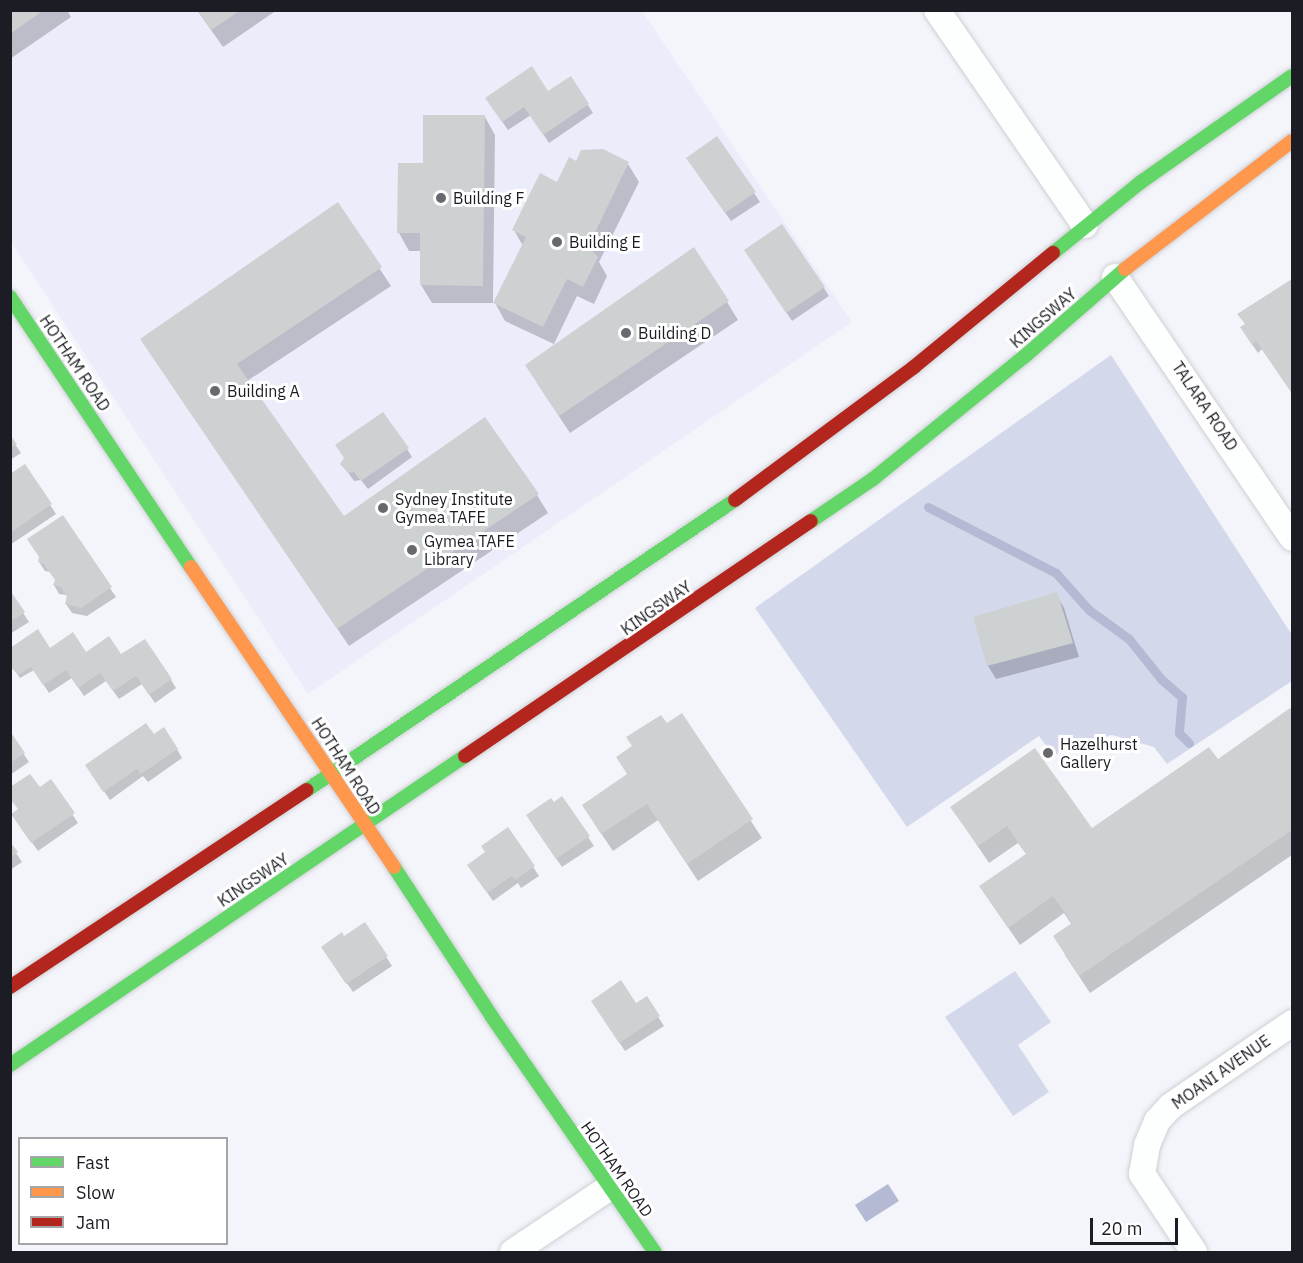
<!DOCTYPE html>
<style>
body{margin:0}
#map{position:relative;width:1303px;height:1263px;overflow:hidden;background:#f4f5fa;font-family:"IBM Plex Sans",sans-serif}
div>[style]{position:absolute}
.built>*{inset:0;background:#ebedfb}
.green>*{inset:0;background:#d4d8eb}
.water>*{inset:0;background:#b4bad3}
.shadow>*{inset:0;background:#0003}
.stream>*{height:9px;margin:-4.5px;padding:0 4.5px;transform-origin:4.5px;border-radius:4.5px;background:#b4bad3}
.building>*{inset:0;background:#ced1d1}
.roads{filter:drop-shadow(0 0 2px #ced0d5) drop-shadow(0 0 2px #ced0d5)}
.street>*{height:26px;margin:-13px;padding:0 13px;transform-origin:13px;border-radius:13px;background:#fdfefe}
.fast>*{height:14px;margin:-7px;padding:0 7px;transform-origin:7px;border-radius:7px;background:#63d668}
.slow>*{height:14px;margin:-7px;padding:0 7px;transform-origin:7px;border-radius:7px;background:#ff974d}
.jam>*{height:14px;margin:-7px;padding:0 7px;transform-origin:7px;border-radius:7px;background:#b3261e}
.dots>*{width:16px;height:16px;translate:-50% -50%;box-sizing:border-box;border:3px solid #fff;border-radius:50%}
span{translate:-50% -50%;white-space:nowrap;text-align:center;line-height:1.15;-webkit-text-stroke:6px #fff;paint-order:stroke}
.poi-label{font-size:16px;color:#1c1d24}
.left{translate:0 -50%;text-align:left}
.street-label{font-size:16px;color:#1c1d24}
.frame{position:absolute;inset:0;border:12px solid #1c1d24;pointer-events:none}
.legend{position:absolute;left:18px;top:1137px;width:210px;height:108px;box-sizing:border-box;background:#fff;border:2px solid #a4a5a7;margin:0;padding:8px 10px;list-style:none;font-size:18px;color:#1c1d24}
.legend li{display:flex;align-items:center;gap:12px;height:30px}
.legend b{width:30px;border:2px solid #a4a5a7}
.scale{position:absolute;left:1090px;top:1218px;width:88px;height:27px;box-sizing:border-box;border:3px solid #1c1d24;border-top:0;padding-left:8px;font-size:18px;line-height:21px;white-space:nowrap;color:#1c1d24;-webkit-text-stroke:4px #fff;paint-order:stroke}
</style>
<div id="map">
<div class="built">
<i style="clip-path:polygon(10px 11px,642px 11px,852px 322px,308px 694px,11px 242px)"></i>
</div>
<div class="green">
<i style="clip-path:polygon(1111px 355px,1292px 635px,1292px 681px,1167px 764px,1154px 747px,1112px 735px,1070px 745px,1054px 756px,1039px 736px,907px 827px,755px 608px)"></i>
<i style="clip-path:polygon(1015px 971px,1051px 1022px,1018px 1045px,1049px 1092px,1013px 1116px,945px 1017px)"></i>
</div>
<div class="water">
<i style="clip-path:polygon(888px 1184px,899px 1201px,866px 1222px,855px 1205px)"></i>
</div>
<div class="shadow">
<i style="clip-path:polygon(10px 10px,67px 10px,71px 17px,10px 59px)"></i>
<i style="clip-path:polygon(197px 10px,277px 10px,223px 47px)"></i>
<i style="clip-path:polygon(547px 93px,588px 105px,593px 113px,549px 143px,531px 115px,508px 130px,492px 107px)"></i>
<i style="clip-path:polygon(485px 117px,495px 135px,493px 303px,432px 303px,421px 285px,422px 251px,409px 251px,399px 233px,424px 164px)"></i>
<i style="clip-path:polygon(717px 138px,760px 202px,731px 221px,693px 167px)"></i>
<i style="clip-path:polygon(603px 151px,628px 164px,639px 182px,599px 262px,607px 276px,594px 304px,577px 296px,554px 344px,505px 321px,495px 303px,523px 246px,514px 230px,577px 163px)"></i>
<i style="clip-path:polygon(337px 204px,391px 286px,247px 381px,343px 518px,537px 495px,548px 513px,349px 646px,142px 340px)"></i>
<i style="clip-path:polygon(751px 259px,824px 288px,829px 296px,792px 321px)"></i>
<i style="clip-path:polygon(1292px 279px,1292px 393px,1262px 349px,1258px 353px,1247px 337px,1246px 325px,1259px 304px)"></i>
<i style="clip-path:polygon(727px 302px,738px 320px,570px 433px,537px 383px)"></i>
<i style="clip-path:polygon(10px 437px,21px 453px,10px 460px)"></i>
<i style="clip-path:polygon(407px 449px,412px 457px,368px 489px,361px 480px,354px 481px,342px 464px)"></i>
<i style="clip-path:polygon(25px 466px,56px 514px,10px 545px,10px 476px)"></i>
<i style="clip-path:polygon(62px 517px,116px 597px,87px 616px,72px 613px,66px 604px,67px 595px,59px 594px,54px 585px,56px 581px,51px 572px,45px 571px,39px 562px)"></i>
<i style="clip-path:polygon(10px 593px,29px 622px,10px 634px)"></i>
<i style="clip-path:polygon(1056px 594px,1064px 608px,1079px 657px,996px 679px,988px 666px,975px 618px)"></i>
<i style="clip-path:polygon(50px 650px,121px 657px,171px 680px,176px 688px,155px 703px,142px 684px,119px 699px,106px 681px,84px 696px,72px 678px,49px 693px,34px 670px,20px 678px,10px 664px)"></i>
<i style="clip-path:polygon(1290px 710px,1292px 714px,1292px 855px,1090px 993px,1065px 955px,1072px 925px,1064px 913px,1020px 945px,992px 904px,1027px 855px,1018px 843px,989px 863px,952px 808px,1092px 830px,1218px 761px)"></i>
<i style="clip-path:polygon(682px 715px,762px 838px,698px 881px,658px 820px,613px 851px,594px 823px,628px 776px,634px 747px)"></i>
<i style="clip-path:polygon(10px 734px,29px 762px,10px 775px)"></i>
<i style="clip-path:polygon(153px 736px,177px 749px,182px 758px,148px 782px,143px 776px,110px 800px,92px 774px)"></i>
<i style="clip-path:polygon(50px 781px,78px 823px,38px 851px,18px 823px,40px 789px)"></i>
<i style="clip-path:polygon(562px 798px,594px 846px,562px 867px,533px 825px)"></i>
<i style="clip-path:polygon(508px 829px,539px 876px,521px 888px,518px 883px,493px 901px,474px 874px,487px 853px)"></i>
<i style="clip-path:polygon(10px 844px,22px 862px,10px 870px)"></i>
<i style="clip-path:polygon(365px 924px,392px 966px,353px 992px,328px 956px,344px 938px)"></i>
<i style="clip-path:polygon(646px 998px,664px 1026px,625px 1051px,598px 1010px,636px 1005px)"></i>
</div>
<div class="stream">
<i style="left:928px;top:507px;width:144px;rotate:27.3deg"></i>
<i style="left:1056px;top:573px;width:50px;rotate:48.3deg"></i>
<i style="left:1089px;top:610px;width:49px;rotate:35.9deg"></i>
<i style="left:1129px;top:639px;width:51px;rotate:51.3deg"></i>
<i style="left:1161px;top:679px;width:28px;rotate:41deg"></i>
<i style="left:1182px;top:697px;width:36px;rotate:95deg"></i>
<i style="left:1179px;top:733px;width:14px;rotate:45deg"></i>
</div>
<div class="building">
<i style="clip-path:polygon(10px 10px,44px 10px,10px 34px)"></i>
<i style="clip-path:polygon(198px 10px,241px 10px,211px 30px)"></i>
<i style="clip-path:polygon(532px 66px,548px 91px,571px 76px,589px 104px,543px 135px,524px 107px,502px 122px,485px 98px)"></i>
<i style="clip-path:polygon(423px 115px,485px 115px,483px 286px,420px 285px,420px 233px,397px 233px,398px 163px,423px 163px)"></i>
<i style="clip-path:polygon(717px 136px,756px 192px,725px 213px,686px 158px)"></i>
<i style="clip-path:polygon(603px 149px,629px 162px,588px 247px,598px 257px,583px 287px,567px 279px,543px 327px,493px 303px,526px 237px,512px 230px,540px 173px,557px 182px,569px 157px,576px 161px,581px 150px)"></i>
<i style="clip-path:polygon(338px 202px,382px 267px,237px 364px,344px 516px,485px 417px,539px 494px,337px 629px,140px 339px)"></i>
<i style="clip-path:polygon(782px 224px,825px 287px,786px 313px,744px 250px)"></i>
<i style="clip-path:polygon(694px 247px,729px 301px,559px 416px,525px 365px)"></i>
<i style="clip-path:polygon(1292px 279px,1292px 391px,1291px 392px,1256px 341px,1252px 345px,1240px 327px,1245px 324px,1237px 314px)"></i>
<i style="clip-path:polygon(383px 412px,409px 448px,361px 481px,354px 472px,348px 473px,340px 464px,344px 458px,335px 445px)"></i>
<i style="clip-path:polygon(10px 435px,17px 444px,10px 448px)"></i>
<i style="clip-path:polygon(25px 464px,52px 504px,10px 533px,10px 474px)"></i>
<i style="clip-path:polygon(63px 515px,112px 587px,81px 608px,65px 604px,67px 597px,61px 587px,53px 585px,55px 580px,44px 564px,38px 562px,39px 557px,27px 539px)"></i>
<i style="clip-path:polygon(10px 590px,25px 612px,10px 622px)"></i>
<i style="clip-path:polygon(1057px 592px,1073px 643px,987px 666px,973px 617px)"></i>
<i style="clip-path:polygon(38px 629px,50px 648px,73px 632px,86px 652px,109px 636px,121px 654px,145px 639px,172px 679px,149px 695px,136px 676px,113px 691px,100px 673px,78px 688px,66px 670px,43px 685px,31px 667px,18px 675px,10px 666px,10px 648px)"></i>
<i style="clip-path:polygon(1290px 708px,1292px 712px,1292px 830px,1079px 976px,1053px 936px,1072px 923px,1053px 896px,1008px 928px,979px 886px,1026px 854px,1007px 826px,978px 846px,950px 807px,1035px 748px,1092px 828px,1209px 747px,1218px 759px)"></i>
<i style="clip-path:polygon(682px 713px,753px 819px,687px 864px,647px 804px,601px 834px,582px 805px,627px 774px,616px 757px,632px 746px,626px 737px,661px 715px,667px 723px)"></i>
<i style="clip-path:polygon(146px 723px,154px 734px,164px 727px,178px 749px,141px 774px,137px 769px,103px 792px,85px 765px)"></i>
<i style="clip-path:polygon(10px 731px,25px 753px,10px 763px)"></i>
<i style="clip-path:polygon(30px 774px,40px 787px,51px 779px,75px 813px,31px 843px,11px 814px,18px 809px,10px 799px,10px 787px)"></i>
<i style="clip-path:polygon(562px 796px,590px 836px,556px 859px,526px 815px,551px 798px,554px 802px)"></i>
<i style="clip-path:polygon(508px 827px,535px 866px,515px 880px,512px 876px,487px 893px,467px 865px,485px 852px,481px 846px)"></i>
<i style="clip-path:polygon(10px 842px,18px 852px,10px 858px)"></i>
<i style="clip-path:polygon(365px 922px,388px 956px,346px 984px,321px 947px,342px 932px,344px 936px)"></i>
<i style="clip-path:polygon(621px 980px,636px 1003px,647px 996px,660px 1016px,619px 1043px,591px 1001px)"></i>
</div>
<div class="roads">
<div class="street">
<i style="left:937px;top:10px;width:261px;rotate:55.5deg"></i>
<i style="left:1115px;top:277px;width:315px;rotate:55.8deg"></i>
<i style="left:513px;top:1252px;width:117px;rotate:-33.8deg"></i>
<i style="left:1194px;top:1252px;width:94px;rotate:-123.7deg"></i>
<i style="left:1142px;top:1174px;width:29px;rotate:-80deg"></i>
<i style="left:1147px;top:1145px;width:26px;rotate:-67deg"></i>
<i style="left:1157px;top:1121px;width:21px;rotate:-47deg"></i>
<i style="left:1171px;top:1106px;width:147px;rotate:-34.4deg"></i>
</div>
<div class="fast">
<i style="left:1053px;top:253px;width:113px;rotate:-38.9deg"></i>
<i style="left:1141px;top:182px;width:184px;rotate:-35.1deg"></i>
<i style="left:10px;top:297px;width:325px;rotate:56.2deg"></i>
<i style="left:811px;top:521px;width:75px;rotate:-34.1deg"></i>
<i style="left:873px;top:479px;width:196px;rotate:-39deg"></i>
<i style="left:1025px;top:356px;width:133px;rotate:-41deg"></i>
<i style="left:307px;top:790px;width:517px;rotate:-34.12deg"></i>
<i style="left:394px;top:867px;width:179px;rotate:56.8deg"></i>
<i style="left:492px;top:1017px;width:286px;rotate:55.3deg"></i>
<i style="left:10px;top:1065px;width:550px;rotate:-34.18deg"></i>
</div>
<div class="slow">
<i style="left:1125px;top:269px;width:210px;rotate:-37.5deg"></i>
<i style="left:191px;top:567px;width:362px;rotate:55.9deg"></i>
</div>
<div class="jam">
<i style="left:735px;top:500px;width:223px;rotate:-36.6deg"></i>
<i style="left:914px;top:367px;width:180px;rotate:-39.4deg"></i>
<i style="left:465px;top:756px;width:418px;rotate:-34.2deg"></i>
<i style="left:10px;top:987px;width:356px;rotate:-33.6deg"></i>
</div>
</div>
<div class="dots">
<i style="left:441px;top:198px;background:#68696f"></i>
<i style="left:557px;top:242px;background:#68696f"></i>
<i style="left:626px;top:333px;background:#68696f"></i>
<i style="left:215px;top:391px;background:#68696f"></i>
<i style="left:383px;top:508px;background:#68696f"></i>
<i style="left:412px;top:550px;background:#68696f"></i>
<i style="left:1048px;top:753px;background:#68696f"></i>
</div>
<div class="poi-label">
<span class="left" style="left:453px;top:198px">Building F</span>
<span class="left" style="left:569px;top:242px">Building E</span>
<span class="left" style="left:638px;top:333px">Building D</span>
<span class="left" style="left:227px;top:391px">Building A</span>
<span class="left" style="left:395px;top:508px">Sydney Institute<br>Gymea TAFE</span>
<span class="left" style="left:424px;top:550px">Gymea TAFE<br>Library</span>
<span class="left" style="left:1060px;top:753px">Hazelhurst<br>Gallery</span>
</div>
<div class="street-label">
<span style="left:1043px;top:318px;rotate:-41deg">KINGSWAY</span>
<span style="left:75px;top:363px;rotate:56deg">HOTHAM ROAD</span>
<span style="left:1205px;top:406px;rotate:56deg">TALARA ROAD</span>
<span style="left:656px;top:608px;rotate:-35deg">KINGSWAY</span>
<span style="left:346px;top:766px;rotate:57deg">HOTHAM ROAD</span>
<span style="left:253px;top:880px;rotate:-34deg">KINGSWAY</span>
<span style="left:1221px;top:1072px;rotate:-35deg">MOANI AVENUE</span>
<span style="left:617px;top:1169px;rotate:55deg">HOTHAM ROAD</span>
</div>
<div class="frame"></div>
<ul class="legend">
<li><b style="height:8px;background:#63d668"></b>Fast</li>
<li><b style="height:8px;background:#ff974d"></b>Slow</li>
<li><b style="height:8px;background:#b3261e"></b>Jam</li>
</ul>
<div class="scale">20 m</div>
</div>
